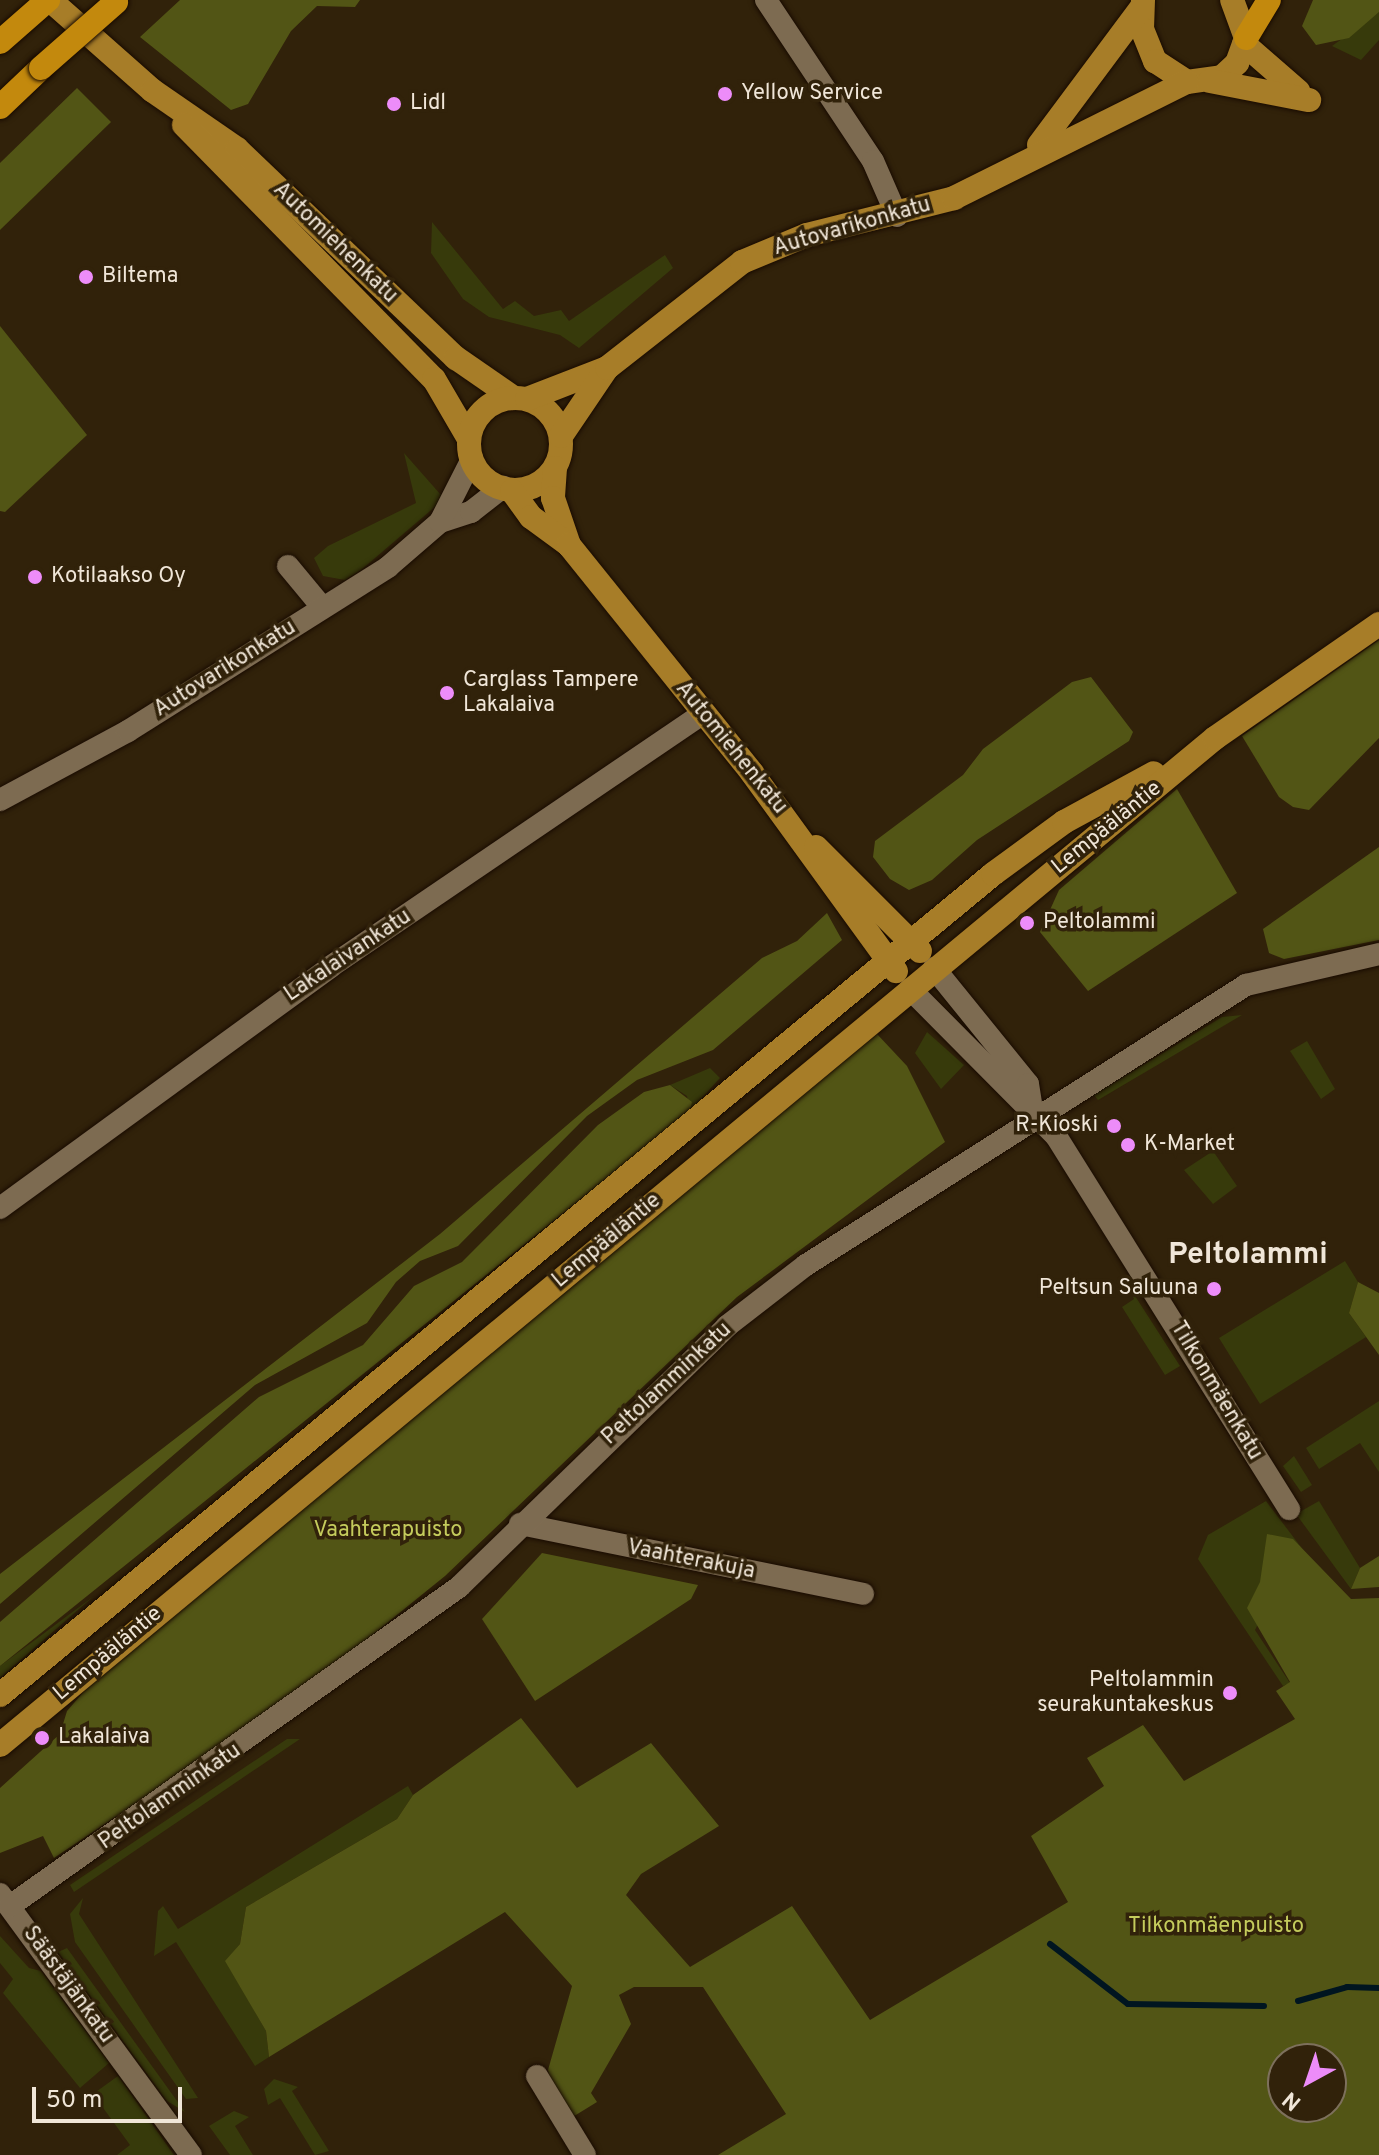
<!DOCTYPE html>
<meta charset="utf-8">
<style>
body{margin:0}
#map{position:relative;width:1379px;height:2155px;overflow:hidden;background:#31220a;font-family:Overpass,sans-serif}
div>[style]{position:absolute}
.green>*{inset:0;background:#373a0b}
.forest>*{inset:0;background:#525515}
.stream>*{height:6px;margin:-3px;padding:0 3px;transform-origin:3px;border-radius:3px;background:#001520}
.roads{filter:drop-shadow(0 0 2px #190b00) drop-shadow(0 0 2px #190b00)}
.minor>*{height:22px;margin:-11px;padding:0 11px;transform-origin:11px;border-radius:11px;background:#7d6b51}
.major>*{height:24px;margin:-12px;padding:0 12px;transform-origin:12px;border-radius:12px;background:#a77d28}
.major>.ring{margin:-12px;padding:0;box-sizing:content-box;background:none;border:24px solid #a77d28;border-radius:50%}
.highway>*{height:24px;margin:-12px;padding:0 12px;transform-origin:12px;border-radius:12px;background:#c3890d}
.bridges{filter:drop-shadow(0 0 2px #190b00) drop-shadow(0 0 2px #190b00)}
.highway-bridge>*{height:24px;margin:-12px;padding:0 12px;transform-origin:12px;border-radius:12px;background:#c3890d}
.dots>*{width:22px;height:22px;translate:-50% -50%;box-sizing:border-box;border:4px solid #31220a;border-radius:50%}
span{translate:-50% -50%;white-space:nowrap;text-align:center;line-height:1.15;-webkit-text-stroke:7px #31220a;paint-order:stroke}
.poi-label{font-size:22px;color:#f0e6d8}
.left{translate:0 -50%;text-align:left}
.right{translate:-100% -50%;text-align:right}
.street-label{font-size:22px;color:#f0e6d8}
.park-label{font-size:22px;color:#c4cb5c}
.district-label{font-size:30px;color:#f0e6d8;font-weight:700}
.north{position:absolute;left:1267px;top:2043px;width:80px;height:80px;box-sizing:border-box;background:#31220a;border:2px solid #7d705c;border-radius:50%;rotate:220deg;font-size:22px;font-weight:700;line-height:32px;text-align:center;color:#f0e6d8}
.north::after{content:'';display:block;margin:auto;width:28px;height:36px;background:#ed8cf9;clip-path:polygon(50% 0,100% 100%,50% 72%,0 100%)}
.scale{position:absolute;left:32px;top:2087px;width:150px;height:36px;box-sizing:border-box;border:4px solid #f0e6d8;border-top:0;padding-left:10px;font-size:24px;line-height:28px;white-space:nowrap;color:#f0e6d8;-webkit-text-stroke:6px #31220a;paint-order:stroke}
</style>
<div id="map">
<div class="green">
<i style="clip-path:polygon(1379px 12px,1379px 40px,1361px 60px,1332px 46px)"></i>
<i style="clip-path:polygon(432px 222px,503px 309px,515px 301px,534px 316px,561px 310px,569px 321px,665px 255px,673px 268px,579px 348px,560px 335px,489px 317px,463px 299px,431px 253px)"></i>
<i style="clip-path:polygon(404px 453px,441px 495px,436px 506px,361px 570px,345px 580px,323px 576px,314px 558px,328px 546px,416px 503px)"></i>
<i style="clip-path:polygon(1242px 1015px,1098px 1100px,1094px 1095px,1222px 1017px)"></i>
<i style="clip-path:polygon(927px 1032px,964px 1065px,941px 1089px,915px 1053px)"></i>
<i style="clip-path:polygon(1307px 1041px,1335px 1089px,1321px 1099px,1290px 1051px)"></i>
<i style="clip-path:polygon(710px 1068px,720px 1078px,690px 1111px,687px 1096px,670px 1085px)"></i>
<i style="clip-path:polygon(1213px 1151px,1237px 1186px,1213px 1204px,1184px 1170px)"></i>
<i style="clip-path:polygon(1345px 1261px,1358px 1282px,1349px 1313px,1366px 1337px,1260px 1404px,1219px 1338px)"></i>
<i style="clip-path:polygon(1128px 1285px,1180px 1366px,1165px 1375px,1122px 1307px,1134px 1299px)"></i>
<i style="clip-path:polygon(1379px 1401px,1379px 1472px,1360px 1443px,1319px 1469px,1306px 1448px)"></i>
<i style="clip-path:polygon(1294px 1456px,1312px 1485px,1301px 1492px,1283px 1466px)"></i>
<i style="clip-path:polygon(1266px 1501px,1329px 1584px,1298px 1545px,1255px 1630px,1290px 1683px,1283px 1686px,1198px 1559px,1208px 1535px)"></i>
<i style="clip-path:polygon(1319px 1501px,1360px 1568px,1351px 1589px,1296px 1514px)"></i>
<i style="clip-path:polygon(94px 1596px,1px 1677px,0 1677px,0 1666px)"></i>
<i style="clip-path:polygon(287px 1739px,300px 1739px,74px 1892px,70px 1885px)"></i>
<i style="clip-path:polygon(408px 1786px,413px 1795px,397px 1819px,246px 1907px,240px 1944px,226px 1961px,266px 2031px,269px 2057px,255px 2066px,176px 1942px,154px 1956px,158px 1911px,163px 1906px,178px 1929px)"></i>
<i style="clip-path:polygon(83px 1898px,79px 1914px,198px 2098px,186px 2099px,75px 1942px,70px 1914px)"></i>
<i style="clip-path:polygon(0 1936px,29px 1968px,41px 1971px,109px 2063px,80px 2088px,3px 1993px,13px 1979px,0 1963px)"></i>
<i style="clip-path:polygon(67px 1948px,185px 2112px,167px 2101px,58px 1952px)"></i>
<i style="clip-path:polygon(118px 2076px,174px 2155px,117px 2155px,130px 2145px,93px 2094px)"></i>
<i style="clip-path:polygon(274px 2079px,298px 2087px,292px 2091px,329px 2151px,315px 2155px,280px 2098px,268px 2105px,264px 2089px)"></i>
<i style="clip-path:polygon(234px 2111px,249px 2117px,235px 2126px,253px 2155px,230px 2155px,209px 2126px)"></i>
</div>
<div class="forest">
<i style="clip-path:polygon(180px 0,360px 0,355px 7px,317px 6px,291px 31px,248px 104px,231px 110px,140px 37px)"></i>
<i style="clip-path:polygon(1313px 0,1379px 0,1379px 12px,1349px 38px,1316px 45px,1302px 26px)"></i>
<i style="clip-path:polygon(77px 88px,111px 122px,0 230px,0 163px)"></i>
<i style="clip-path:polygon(0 326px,87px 435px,5px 512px,0 511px)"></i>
<i style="clip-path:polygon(1379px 640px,1379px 738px,1309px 810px,1293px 807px,1279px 797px,1242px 736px)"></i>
<i style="clip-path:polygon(1091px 677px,1133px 732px,1129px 741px,977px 840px,932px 880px,909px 890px,890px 879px,873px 857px,875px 841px,963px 775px,983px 749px,1072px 682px)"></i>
<i style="clip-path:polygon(1177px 789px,1237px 893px,1088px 991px,1040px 932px,1059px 890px)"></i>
<i style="clip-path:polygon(1379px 847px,1379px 940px,1284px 959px,1269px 953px,1263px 929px)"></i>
<i style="clip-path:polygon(827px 913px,842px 940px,713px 1050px,637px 1080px,587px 1116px,458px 1246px,420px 1261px,396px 1282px,367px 1323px,255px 1385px,0 1604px,0 1574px,440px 1234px,762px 958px,797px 941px)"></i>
<i style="clip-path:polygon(877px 1034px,907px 1066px,945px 1142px,737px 1297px,445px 1576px,303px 1691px,54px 1858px,43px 1836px,0 1853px,0 1788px,60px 1734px,67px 1711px,93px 1681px)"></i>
<i style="clip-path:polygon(670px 1085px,692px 1102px,690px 1111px,0 1666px,0 1622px,259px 1397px,363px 1345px,414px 1286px,462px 1262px,598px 1125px,644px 1092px)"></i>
<i style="clip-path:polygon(1358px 1282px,1379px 1293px,1379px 1355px,1349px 1313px)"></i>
<i style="clip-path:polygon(evenodd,1267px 1534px,1293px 1539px,1351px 1599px,1379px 1598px,1379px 2155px,718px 2155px,786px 2114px,703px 1987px,634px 1987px,619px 1995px,631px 2024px,591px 2093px,597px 2102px,571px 2118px,554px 2097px,548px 2070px,572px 1986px,505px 1912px,269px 2057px,266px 2031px,225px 1961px,240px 1944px,246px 1907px,397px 1819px,413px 1795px,521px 1718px,577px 1788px,651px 1743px,719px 1826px,641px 1874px,626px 1895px,690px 1967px,792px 1906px,870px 2020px,1068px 1902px,1031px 1836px,1104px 1786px,1087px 1758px,1143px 1725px,1184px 1781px,1295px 1719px,1276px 1691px,1290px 1682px,1247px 1608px,1260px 1582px,1267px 1534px,1283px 2059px,1331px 2059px,1331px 2107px,1283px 2107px,1283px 2059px)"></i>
<i style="clip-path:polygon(542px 1553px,698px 1585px,691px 1599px,535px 1701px,482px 1619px)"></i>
<i style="clip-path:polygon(1379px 1556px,1379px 1587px,1351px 1589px,1360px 1568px)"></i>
</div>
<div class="stream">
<i style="left:1050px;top:1944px;width:98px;rotate:37.6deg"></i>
<i style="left:1128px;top:2004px;width:136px;rotate:0.8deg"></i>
<i style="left:1298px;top:2001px;width:51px;rotate:-15.9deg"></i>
<i style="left:1347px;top:1987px;width:32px;rotate:2deg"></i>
</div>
<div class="roads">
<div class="minor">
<i style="left:766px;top:0;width:193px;rotate:56.4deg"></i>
<i style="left:873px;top:161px;width:60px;rotate:66.4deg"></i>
<i style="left:440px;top:522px;width:33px;rotate:-18deg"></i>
<i style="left:471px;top:512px;width:41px;rotate:-38deg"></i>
<i style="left:288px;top:566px;width:53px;rotate:50.3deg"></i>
<i style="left:0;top:800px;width:145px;rotate:-28.3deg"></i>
<i style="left:128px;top:731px;width:307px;rotate:-32.2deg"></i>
<i style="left:388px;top:567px;width:69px;rotate:-40.9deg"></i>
<i style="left:440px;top:522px;width:71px;rotate:-63.1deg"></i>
<i style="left:934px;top:968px;width:149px;rotate:51deg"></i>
<i style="left:1028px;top:1084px;width:26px;rotate:81deg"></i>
<i style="left:910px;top:989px;width:207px;rotate:45.2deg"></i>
<i style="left:1056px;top:1136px;width:440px;rotate:58deg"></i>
<i style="left:0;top:1208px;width:409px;rotate:-36.1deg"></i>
<i style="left:330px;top:967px;width:452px;rotate:-34.2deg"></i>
<i style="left:520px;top:1524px;width:350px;rotate:11.5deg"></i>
<i style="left:0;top:1894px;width:323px;rotate:53.8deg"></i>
<i style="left:10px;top:1906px;width:551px;rotate:-35.39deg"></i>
<i style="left:459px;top:1587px;width:374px;rotate:-44.2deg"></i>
<i style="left:727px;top:1326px;width:100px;rotate:-37.7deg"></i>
<i style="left:806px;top:1265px;width:522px;rotate:-32.47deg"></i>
<i style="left:1246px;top:985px;width:137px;rotate:-13.1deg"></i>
<i style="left:537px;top:2076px;width:92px;rotate:58.7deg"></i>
</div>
<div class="major">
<i style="left:50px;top:0;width:137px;rotate:41.5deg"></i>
<i style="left:153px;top:91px;width:102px;rotate:34.6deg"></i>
<i style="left:237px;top:149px;width:303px;rotate:43.7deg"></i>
<i style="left:456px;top:358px;width:70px;rotate:34.6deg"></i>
<i style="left:1143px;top:0;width:29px;rotate:92deg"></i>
<i style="left:1142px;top:29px;width:35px;rotate:68deg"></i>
<i style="left:1155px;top:61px;width:38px;rotate:33deg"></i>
<i style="left:1187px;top:82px;width:35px;rotate:-8deg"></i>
<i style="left:1222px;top:77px;width:21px;rotate:-43deg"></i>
<i style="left:1237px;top:63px;width:27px;rotate:-70deg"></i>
<i style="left:1246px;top:38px;width:40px;rotate:-110.2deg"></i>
<i style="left:1244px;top:44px;width:72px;rotate:41deg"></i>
<i style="left:1210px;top:81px;width:101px;rotate:10.9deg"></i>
<i style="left:184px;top:125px;width:356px;rotate:45.5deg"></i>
<i style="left:434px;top:379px;width:69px;rotate:59.7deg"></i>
<i style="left:1039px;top:145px;width:171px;rotate:-53.3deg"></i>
<i class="ring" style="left:469px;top:398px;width:68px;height:68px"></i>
<i style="left:527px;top:399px;width:86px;rotate:-21.2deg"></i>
<i style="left:561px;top:436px;width:82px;rotate:-55.9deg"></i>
<i style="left:607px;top:368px;width:172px;rotate:-38.1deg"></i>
<i style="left:742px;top:262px;width:70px;rotate:-22.6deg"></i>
<i style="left:807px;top:235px;width:152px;rotate:-14.1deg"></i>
<i style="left:954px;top:198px;width:260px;rotate:-26.5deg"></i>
<i style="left:555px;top:468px;width:30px;rotate:94deg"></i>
<i style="left:553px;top:498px;width:50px;rotate:71.2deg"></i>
<i style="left:512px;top:491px;width:32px;rotate:54deg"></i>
<i style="left:531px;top:517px;width:47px;rotate:36.4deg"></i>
<i style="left:569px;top:545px;width:292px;rotate:51.2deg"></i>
<i style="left:752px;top:773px;width:245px;rotate:54deg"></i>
<i style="left:816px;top:847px;width:147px;rotate:45deg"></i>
<i style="left:0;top:1695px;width:1288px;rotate:-39.58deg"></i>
<i style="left:993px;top:874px;width:88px;rotate:-36.2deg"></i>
<i style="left:1064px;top:822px;width:102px;rotate:-28.6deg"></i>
<i style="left:0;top:1745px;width:1578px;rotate:-39.65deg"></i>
<i style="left:1215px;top:738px;width:200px;rotate:-34.8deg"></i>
</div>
<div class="highway">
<i style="left:1246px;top:38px;width:44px;rotate:-58.8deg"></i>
<i style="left:0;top:42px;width:64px;rotate:-41.2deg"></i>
<i style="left:0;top:107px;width:57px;rotate:-43.6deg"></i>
</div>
</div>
<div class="bridges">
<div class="highway-bridge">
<i style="left:41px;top:68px;width:100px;rotate:-41.3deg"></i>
</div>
</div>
<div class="dots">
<i style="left:725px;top:94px;background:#ed8cf9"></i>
<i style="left:394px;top:104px;background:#ed8cf9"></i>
<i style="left:86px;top:277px;background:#ed8cf9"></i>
<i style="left:35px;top:577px;background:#ed8cf9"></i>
<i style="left:447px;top:693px;background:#ed8cf9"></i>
<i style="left:1027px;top:923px;background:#ed8cf9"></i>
<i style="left:1114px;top:1126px;background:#ed8cf9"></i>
<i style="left:1128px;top:1145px;background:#ed8cf9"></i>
<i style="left:1214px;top:1289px;background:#ed8cf9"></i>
<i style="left:1230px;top:1693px;background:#ed8cf9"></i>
<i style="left:42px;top:1738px;background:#ed8cf9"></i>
</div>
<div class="poi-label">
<span class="left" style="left:741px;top:94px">Yellow Service</span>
<span class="left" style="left:410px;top:104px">Lidl</span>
<span class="left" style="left:102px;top:277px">Biltema</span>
<span class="left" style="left:51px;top:577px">Kotilaakso Oy</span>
<span class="left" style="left:463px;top:693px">Carglass Tampere<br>Lakalaiva</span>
<span class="left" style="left:1043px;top:923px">Peltolammi</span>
<span class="right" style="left:1098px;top:1126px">R-Kioski</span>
<span class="left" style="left:1144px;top:1145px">K-Market</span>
<span class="right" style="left:1198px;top:1289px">Peltsun Saluuna</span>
<span class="right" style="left:1214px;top:1693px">Peltolammin<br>seurakuntakeskus</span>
<span class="left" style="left:58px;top:1738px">Lakalaiva</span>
</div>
<div class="street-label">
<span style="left:852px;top:227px;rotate:-16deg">Autovarikonkatu</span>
<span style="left:335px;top:243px;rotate:44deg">Automiehenkatu</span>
<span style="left:225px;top:669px;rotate:-32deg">Autovarikonkatu</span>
<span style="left:731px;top:748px;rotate:51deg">Automiehenkatu</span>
<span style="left:1107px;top:828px;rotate:-39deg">Lempääläntie</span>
<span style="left:348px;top:956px;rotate:-34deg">Lakalaivankatu</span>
<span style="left:607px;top:1241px;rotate:-40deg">Lempääläntie</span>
<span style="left:667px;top:1384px;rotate:-43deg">Peltolamminkatu</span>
<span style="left:1216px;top:1391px;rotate:59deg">Tilkonmäenkatu</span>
<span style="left:691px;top:1560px;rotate:11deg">Vaahterakuja</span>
<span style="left:108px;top:1654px;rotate:-40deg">Lempääläntie</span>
<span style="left:170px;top:1797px;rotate:-35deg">Peltolamminkatu</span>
<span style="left:68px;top:1985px;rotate:54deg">Säästäjänkatu</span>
</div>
<div class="park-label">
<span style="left:388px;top:1531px">Vaahterapuisto</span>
<span style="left:1216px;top:1927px">Tilkonmäenpuisto</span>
</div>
<div class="district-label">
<span style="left:1248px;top:1256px">Peltolammi</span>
</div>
<div class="north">N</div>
<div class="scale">50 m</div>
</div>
